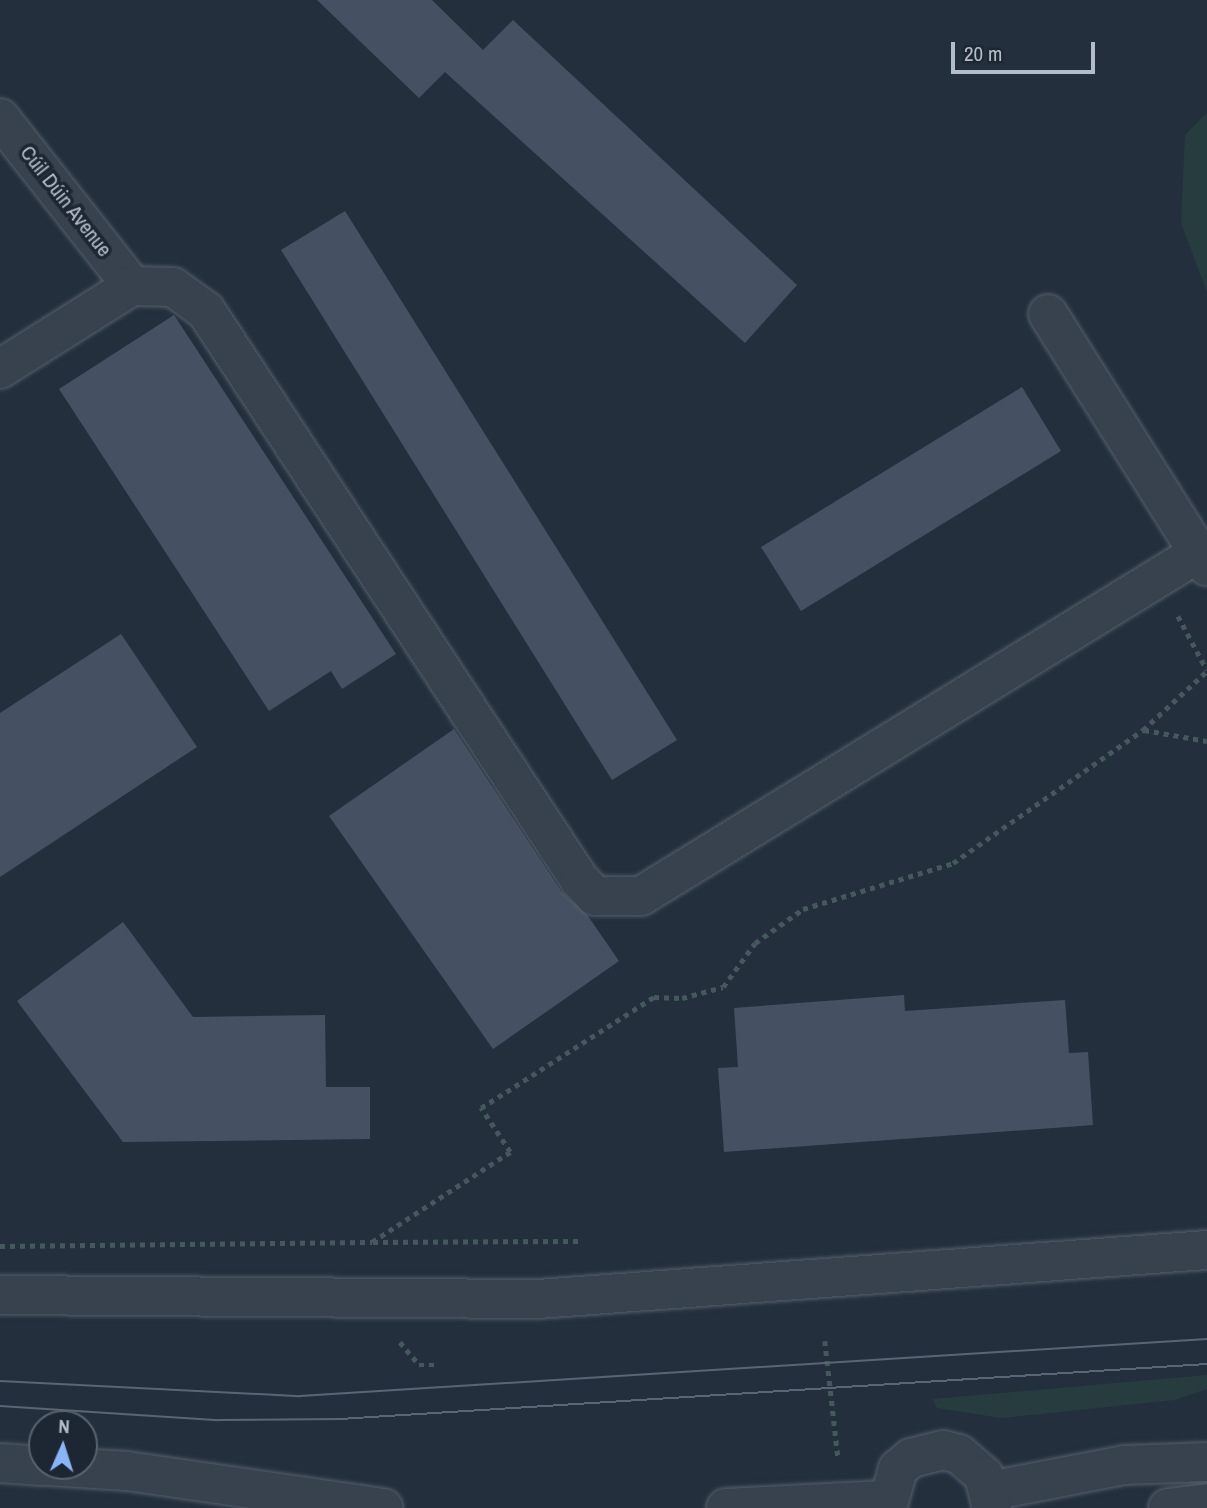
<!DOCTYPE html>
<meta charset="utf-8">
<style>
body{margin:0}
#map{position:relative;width:1207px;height:1508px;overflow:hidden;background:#242f3e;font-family:"Archivo Narrow",sans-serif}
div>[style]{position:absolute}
.green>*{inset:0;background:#263c3f}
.building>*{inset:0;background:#455162}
.path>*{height:4.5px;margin-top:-2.25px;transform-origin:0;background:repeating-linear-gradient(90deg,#44595c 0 5px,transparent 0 10px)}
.roads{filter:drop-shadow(0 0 2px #565f6c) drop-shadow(0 0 2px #565f6c)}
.minor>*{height:38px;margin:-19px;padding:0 19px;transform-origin:19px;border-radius:19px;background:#38414e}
.tram>*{height:2px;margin:-1px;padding:0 1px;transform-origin:1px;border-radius:1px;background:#5a6575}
span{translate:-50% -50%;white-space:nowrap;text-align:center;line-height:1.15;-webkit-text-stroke:7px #1d2633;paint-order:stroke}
.street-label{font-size:21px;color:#b4bcc9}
.north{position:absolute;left:28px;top:1410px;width:70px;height:70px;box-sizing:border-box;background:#1d2633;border:2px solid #59626f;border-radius:50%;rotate:3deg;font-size:19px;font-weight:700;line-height:28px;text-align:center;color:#b4bcc9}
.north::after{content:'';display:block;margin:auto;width:24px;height:32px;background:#8ab4f8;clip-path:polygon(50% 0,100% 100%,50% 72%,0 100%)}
.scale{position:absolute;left:951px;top:42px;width:144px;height:32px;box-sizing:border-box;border:4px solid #b4bcc9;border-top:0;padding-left:9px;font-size:21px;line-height:24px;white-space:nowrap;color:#b4bcc9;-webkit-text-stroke:5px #1d2633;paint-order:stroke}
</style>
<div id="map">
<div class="green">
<i style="clip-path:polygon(1207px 113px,1207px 292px,1181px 223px,1185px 135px)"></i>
<i style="clip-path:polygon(1207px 1375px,1207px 1389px,1175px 1400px,1001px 1418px,937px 1408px,932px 1399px)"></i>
</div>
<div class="building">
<i style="clip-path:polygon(317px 0,432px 0,483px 50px,513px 20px,797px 285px,745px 343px,445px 72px,419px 98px)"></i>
<i style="clip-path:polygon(345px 211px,677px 740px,612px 780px,281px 250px)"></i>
<i style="clip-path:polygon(174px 315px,396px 654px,342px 689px,331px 671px,269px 711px,59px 389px)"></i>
<i style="clip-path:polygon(1022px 387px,1061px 451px,801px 611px,761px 547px)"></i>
<i style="clip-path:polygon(121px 634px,197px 747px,0 877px,0 713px)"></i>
<i style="clip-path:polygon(454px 729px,561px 891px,588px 916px,619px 961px,493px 1049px,329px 816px)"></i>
<i style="clip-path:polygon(123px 922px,193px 1017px,325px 1015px,326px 1087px,370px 1087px,370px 1139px,123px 1142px,17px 1001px)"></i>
<i style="clip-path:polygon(904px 995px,905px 1011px,1065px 1000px,1069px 1053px,1088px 1052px,1093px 1125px,724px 1152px,718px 1068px,738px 1067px,734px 1008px)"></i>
</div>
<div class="path">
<i style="left:1178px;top:616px;width:61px;rotate:61.8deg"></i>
<i style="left:1144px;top:730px;width:64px;rotate:9.9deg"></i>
<i style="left:373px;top:1242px;width:208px;rotate:-0.3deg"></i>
<i style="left:0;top:1246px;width:372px;rotate:-0.6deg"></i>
<i style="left:372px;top:1242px;width:165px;rotate:-33.1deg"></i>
<i style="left:510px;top:1152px;width:53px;rotate:-123.4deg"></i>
<i style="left:481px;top:1108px;width:206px;rotate:-32.7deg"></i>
<i style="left:654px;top:997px;width:28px;rotate:2deg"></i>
<i style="left:682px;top:998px;width:42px;rotate:-15deg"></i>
<i style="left:723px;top:987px;width:54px;rotate:-54deg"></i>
<i style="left:755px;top:943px;width:59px;rotate:-35.3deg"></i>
<i style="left:803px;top:909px;width:157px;rotate:-17deg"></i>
<i style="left:953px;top:863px;width:232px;rotate:-35deg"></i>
<i style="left:1143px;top:730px;width:87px;rotate:-42.7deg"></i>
<i style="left:825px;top:1341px;width:117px;rotate:83.6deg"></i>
<i style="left:400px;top:1342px;width:30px;rotate:50deg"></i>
<i style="left:419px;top:1365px;width:16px"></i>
</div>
<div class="roads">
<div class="minor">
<i style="left:0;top:118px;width:214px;rotate:51.8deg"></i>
<i style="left:132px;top:286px;width:41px;rotate:1.4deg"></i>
<i style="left:173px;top:287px;width:41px;rotate:36deg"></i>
<i style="left:206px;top:311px;width:680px;rotate:56.71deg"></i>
<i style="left:579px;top:879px;width:23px;rotate:47deg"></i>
<i style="left:595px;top:896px;width:46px"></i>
<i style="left:641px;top:896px;width:656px;rotate:-31.61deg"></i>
<i style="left:1048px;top:314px;width:298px;rotate:57.8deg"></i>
<i style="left:0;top:369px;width:156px;rotate:-32.2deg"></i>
<i style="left:0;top:1295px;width:538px;rotate:0.43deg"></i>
<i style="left:538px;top:1299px;width:671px;rotate:-4.19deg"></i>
<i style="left:0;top:1463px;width:42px;rotate:4.1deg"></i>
<i style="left:48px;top:1466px;width:79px;rotate:3.6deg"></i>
<i style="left:127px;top:1471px;width:259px;rotate:8.2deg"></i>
<i style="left:990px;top:1491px;width:136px;rotate:-11deg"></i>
<i style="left:1124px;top:1465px;width:83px;rotate:-2.1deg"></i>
<i style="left:726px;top:1508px;width:160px;rotate:-2.9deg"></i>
<i style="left:887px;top:1508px;width:41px;rotate:-74.2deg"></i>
<i style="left:898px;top:1469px;width:17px;rotate:-40deg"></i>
<i style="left:911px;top:1458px;width:33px;rotate:-14deg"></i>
<i style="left:943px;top:1450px;width:16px;rotate:14deg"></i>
<i style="left:959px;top:1454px;width:33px;rotate:41deg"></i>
<i style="left:984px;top:1476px;width:33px;rotate:76deg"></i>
<i style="left:1168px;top:1508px;width:39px;rotate:-7deg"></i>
</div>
</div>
<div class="tram">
<i style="left:0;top:1381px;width:300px;rotate:2.9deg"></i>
<i style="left:300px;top:1396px;width:909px;rotate:-3.6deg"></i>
<i style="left:0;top:1406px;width:219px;rotate:3.7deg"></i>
<i style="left:219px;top:1420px;width:121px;rotate:-0.5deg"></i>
<i style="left:340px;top:1419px;width:869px;rotate:-3.63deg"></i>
</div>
<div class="street-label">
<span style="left:66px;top:201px;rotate:52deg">Cúil Dúin Avenue</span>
</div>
<div class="north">N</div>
<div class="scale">20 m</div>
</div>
